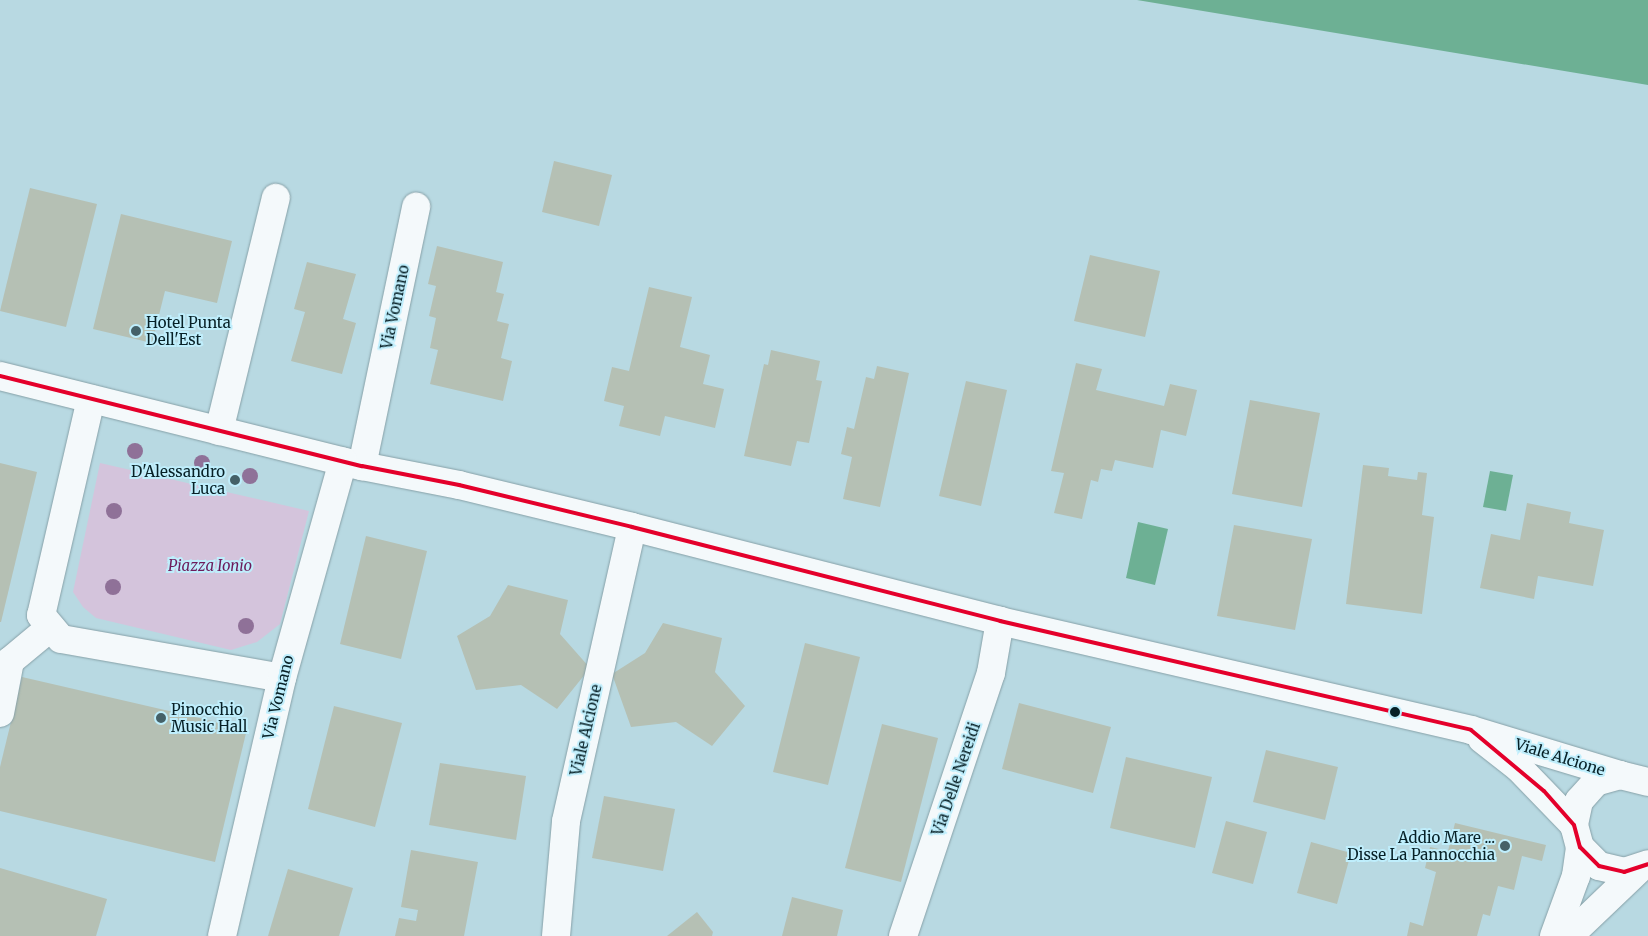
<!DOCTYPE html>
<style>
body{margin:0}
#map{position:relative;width:1648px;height:936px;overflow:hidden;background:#b8d9e2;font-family:Merriweather,serif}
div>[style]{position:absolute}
.green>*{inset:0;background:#d4c4dc}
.water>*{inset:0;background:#6db094}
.building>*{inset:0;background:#b5c0b4}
.roads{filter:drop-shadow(0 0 1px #86a0a7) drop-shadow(0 0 1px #86a0a7)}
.minor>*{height:28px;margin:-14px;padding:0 14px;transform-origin:14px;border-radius:14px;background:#f4f9fb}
.bus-1>*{height:4px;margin:-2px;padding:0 2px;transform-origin:2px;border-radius:2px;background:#e4002b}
.trees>*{width:16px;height:16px;margin:-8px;border-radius:50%;background:#8f7198}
.dots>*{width:14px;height:14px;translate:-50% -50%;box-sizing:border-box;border:2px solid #bfeefc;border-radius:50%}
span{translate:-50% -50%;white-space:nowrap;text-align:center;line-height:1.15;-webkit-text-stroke:4px #bfeefc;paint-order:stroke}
.street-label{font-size:15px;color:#072026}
.poi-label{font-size:15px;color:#072026}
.left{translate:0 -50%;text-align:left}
.right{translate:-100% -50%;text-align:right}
.park-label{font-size:15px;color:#6d1c5b;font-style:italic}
</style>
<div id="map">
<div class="green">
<i style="clip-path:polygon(100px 463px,309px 511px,280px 624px,257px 642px,231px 650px,96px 618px,83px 607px,73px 592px)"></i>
</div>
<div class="water">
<i style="clip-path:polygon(1137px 0,1648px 0,1648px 85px)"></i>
<i style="clip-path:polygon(1490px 471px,1513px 475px,1506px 511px,1483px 507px)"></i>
<i style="clip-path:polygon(1138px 522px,1168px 529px,1155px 585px,1126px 578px)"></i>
</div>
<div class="building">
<i style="clip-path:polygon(554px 161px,612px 175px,599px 226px,542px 212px)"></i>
<i style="clip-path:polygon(30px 188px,97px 204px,66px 327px,0 311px)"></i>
<i style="clip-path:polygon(121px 214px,232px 241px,217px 303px,165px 291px,152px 343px,93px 329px)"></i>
<i style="clip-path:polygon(437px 246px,503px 262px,496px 292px,504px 294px,497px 321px,509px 324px,501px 358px,512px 361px,503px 401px,430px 384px,438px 350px,430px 348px,436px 318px,429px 316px,436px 286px,428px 284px)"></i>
<i style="clip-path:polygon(1090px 255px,1160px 271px,1145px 337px,1074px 321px)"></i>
<i style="clip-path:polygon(307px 262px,356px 274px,343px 319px,356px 323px,342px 374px,291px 361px,305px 312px,294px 309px)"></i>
<i style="clip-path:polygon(649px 287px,692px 297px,680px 347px,710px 355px,703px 384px,724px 389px,715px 428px,665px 416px,660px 436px,619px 426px,624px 406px,604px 401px,612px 367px,629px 371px)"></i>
<i style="clip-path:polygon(771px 350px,820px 361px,816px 380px,822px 381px,809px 443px,797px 441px,791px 466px,744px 456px,764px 364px,768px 365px)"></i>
<i style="clip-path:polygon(1076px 363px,1102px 369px,1096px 390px,1164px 406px,1170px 384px,1197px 390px,1186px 436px,1161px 430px,1153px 468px,1115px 460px,1112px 471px,1101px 469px,1098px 482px,1091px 480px,1082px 519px,1054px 513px,1064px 473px,1051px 471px)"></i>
<i style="clip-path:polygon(877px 366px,909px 373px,880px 507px,843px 499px,852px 457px,841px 454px,847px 427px,854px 429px,866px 377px,874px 379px)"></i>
<i style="clip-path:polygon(966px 381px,1007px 390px,981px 506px,939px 496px)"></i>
<i style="clip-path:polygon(1250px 400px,1320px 413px,1302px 507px,1232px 494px)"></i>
<i style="clip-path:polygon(0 463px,37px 472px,1px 622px,0 622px)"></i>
<i style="clip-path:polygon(1363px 465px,1389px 468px,1388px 476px,1417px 480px,1418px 472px,1427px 473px,1422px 515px,1434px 517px,1422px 614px,1346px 604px)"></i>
<i style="clip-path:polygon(1527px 503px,1571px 512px,1569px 523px,1604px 530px,1593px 586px,1538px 576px,1534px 599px,1480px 588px,1491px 534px,1520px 540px)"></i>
<i style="clip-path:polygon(1234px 525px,1312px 539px,1295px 630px,1217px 616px)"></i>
<i style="clip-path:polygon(366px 536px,427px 551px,401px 659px,340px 644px)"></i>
<i style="clip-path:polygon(508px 585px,568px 600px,560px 634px,590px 668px,557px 709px,521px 685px,476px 690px,457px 636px,490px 616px)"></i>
<i style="clip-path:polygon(663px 623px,722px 638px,715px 672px,745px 706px,712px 746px,676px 722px,631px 727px,612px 674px,645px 653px)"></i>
<i style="clip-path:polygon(805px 643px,860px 657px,828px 785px,773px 772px)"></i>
<i style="clip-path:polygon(22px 677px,247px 729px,215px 862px,0 811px,0 767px)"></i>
<i style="clip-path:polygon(1019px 703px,1111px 727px,1093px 793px,1002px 769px)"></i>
<i style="clip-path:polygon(334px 706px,402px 723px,375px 827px,308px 809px)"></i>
<i style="clip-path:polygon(882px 724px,938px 738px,901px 882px,845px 868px)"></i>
<i style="clip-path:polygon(1266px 750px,1338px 767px,1325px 820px,1253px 802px)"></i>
<i style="clip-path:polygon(1126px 757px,1212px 777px,1195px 848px,1110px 828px)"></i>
<i style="clip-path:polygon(440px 763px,526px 776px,516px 840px,429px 825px)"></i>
<i style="clip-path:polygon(604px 796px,675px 809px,663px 871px,592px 858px)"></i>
<i style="clip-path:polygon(1226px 821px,1267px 832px,1253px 884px,1212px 873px)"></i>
<i style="clip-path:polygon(1455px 823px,1546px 845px,1542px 861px,1522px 856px,1514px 890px,1498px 886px,1490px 916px,1483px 914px,1477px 936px,1407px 936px,1410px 922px,1423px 926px,1436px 872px,1425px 868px,1430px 847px,1448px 851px)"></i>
<i style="clip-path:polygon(1311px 842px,1351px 853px,1337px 904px,1297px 893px)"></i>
<i style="clip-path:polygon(411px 850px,478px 862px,464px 936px,395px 936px,399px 918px,416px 921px,418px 910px,401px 907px)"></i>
<i style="clip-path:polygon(0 868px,107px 899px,96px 936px,0 936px)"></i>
<i style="clip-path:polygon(288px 869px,353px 888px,339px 936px,268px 936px)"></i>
<i style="clip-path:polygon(792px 897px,843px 910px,837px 936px,782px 936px)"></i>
<i style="clip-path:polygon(697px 912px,713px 932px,712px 936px,667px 936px)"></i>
</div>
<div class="roads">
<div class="minor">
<i style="left:0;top:376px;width:373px;rotate:14deg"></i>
<i style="left:362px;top:466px;width:99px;rotate:11.1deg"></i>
<i style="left:459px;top:485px;width:178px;rotate:13.6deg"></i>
<i style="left:632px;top:527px;width:380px;rotate:14.3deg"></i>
<i style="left:1000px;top:621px;width:483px;rotate:13deg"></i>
<i style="left:1471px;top:730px;width:156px;rotate:16.8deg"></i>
<i style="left:91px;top:399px;width:222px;rotate:103deg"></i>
<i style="left:41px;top:615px;width:31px;rotate:50deg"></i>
<i style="left:61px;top:639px;width:224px;rotate:10deg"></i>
<i style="left:219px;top:431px;width:240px;rotate:-76.3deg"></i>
<i style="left:362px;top:466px;width:265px;rotate:-78.2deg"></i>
<i style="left:0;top:713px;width:53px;rotate:-79.1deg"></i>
<i style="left:10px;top:661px;width:53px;rotate:-39.7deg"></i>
<i style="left:1482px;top:739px;width:47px;rotate:38.1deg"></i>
<i style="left:1519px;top:768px;width:79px;rotate:46deg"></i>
<i style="left:1648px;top:782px;width:29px;rotate:-166deg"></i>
<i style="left:1620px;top:775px;width:25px;rotate:164deg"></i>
<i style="left:1596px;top:782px;width:25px;rotate:132deg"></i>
<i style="left:1579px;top:801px;width:25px;rotate:102deg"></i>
<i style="left:1574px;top:825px;width:23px;rotate:75deg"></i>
<i style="left:1580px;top:847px;width:27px;rotate:45deg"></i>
<i style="left:1599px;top:866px;width:26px;rotate:13deg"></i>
<i style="left:1624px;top:872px;width:25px;rotate:-18deg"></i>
<i style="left:222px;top:936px;width:265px;rotate:-76.9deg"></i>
<i style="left:282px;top:678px;width:225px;rotate:-74.3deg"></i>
<i style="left:556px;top:936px;width:115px;rotate:-85deg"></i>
<i style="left:566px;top:821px;width:301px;rotate:-77.3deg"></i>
<i style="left:903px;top:936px;width:277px;rotate:-71.5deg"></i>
<i style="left:991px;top:673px;width:53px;rotate:-80.2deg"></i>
<i style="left:1554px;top:936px;width:64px;rotate:-69.9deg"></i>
<i style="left:1576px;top:876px;width:29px;rotate:-82deg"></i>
<i style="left:1569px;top:936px;width:95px;rotate:-43.7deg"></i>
</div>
</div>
<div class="bus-1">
<i style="left:0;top:376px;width:373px;rotate:14deg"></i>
<i style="left:362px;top:466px;width:99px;rotate:11.1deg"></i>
<i style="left:459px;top:485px;width:178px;rotate:13.6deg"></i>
<i style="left:632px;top:527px;width:380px;rotate:14.3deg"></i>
<i style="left:1000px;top:621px;width:483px;rotate:13deg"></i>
<i style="left:1471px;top:730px;width:95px;rotate:39.9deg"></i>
<i style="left:1544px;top:791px;width:45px;rotate:48.6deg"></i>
<i style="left:1574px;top:825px;width:23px;rotate:75deg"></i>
<i style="left:1580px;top:847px;width:27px;rotate:45deg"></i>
<i style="left:1599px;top:866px;width:26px;rotate:13deg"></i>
<i style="left:1624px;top:872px;width:25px;rotate:-18deg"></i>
</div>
<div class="trees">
<i style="left:135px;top:451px"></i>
<i style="left:202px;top:463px"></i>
<i style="left:250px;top:476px"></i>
<i style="left:114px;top:511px"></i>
<i style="left:113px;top:587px"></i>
<i style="left:246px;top:626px"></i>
</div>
<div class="dots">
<i style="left:136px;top:331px;background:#456168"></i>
<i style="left:235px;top:480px;background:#456168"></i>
<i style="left:1395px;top:712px;background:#072026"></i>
<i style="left:161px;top:718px;background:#456168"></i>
<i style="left:1505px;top:846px;background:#456168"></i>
</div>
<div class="street-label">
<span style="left:395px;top:307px;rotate:-78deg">Via Vomano</span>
<span style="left:278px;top:697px;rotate:-76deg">Via Vomano</span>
<span style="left:586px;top:730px;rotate:-77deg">Viale Alcione</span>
<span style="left:1560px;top:757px;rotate:17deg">Viale Alcione</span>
<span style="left:956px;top:779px;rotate:-71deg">Via Delle Nereidi</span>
</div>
<div class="poi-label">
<span class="left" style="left:146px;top:331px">Hotel Punta<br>Dell'Est</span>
<span class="right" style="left:225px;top:480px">D'Alessandro<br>Luca</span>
<span class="left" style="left:171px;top:718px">Pinocchio<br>Music Hall</span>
<span class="right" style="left:1495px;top:846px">Addio Mare ...<br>Disse La Pannocchia</span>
</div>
<div class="park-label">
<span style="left:210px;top:566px">Piazza Ionio</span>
</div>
</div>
